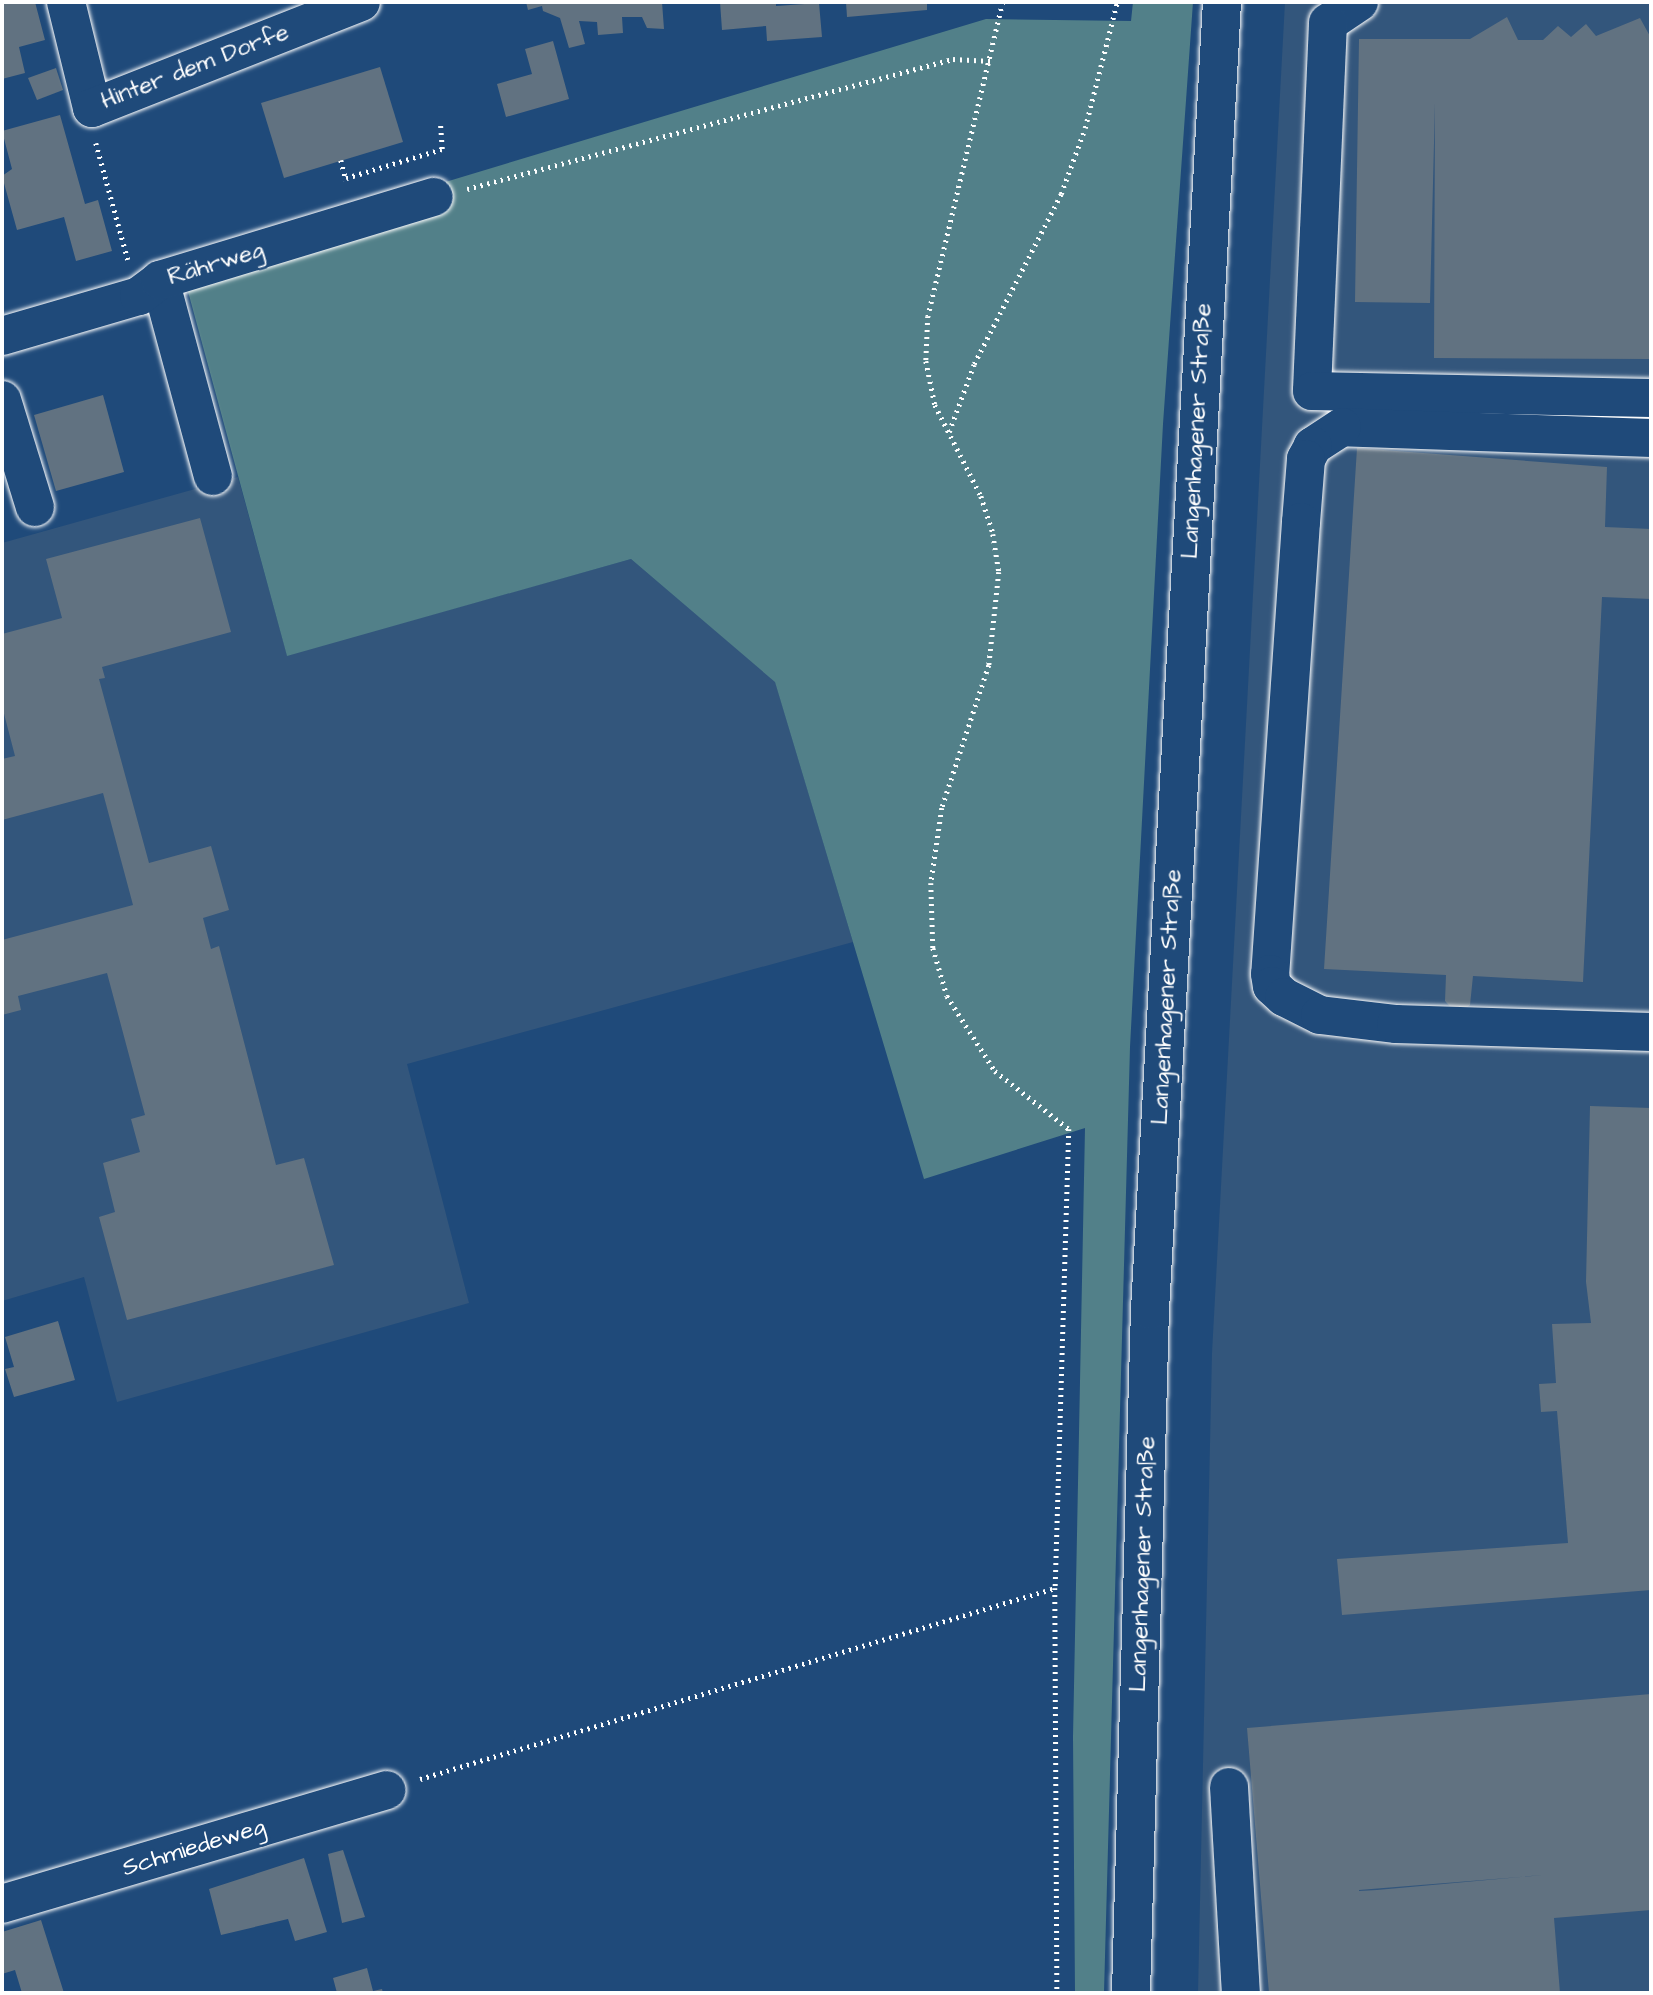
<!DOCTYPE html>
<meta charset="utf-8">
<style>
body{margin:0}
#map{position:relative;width:1653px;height:1995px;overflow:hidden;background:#1f4a7a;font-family:"Architects Daughter",sans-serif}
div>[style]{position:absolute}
.built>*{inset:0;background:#33567c}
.green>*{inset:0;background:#528089}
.building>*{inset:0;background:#617281}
.path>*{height:4.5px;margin-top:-2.25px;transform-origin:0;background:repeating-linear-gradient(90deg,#fff 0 2px,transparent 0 7px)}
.roads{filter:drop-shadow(0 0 2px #fff) drop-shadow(0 0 2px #fff)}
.minor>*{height:38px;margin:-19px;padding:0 19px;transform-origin:19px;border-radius:19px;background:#1f4a7a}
.major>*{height:38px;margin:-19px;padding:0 19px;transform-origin:19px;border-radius:19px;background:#1f4a7a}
span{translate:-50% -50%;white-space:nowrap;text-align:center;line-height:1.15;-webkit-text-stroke:5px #1f4a7a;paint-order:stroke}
.street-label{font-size:24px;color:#fff}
.frame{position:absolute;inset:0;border:4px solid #fff;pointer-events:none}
</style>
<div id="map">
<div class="built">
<i style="clip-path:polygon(1285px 2px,1651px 2px,1651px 1993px,1198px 1993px,1212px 1353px)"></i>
<i style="clip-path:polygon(238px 477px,287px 655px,631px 559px,775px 681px,853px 942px,407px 1064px,469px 1303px,117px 1402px,84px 1277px,2px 1301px,2px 543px)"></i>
</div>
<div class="green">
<i style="clip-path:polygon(1133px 2px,1193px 2px,1163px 424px,1130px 1047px,1104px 1993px,1075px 1993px,1073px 1737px,1085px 1128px,924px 1179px,775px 682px,631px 559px,287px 656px,180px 262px,986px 19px,1131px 21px)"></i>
</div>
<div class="building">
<i style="clip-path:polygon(2px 2px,35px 2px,45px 40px,19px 47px,25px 73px,2px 79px)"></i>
<i style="clip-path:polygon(526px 2px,662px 2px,664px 29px,647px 28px,642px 17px,622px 17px,623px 33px,598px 35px,597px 22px,579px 21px,585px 44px,569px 48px,560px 18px,543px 11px,542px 6px,528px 10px)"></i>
<i style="clip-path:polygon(720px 2px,776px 2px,776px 6px,819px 3px,822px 37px,767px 41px,766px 26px,722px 30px)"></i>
<i style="clip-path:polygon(846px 2px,927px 2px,927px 10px,847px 17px)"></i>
<i style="clip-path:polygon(1507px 17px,1518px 40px,1543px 40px,1558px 26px,1571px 37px,1586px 24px,1596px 36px,1640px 18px,1651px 38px,1651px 359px,1434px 358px,1435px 103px,1430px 303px,1355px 302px,1359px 39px,1470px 39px)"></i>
<i style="clip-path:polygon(553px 41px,569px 99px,506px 117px,497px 84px,532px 74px,525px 49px)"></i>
<i style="clip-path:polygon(380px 67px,403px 142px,284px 178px,261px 103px)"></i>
<i style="clip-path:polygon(56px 68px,63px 90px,37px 100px,28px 78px)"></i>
<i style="clip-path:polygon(60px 115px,85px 204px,98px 200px,112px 251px,76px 261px,64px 217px,17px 230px,2px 176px,12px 169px,2px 131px)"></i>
<i style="clip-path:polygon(103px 395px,124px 472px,56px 491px,34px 415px)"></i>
<i style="clip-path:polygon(1357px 448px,1607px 467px,1605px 527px,1651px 529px,1651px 599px,1602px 597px,1583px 982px,1473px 976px,1470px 1005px,1458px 1015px,1445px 1001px,1446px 975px,1324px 969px)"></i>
<i style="clip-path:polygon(200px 518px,231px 632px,102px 667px,105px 678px,99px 679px,149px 863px,211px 846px,229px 910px,203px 918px,211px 949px,219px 946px,276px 1165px,304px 1158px,334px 1265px,127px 1320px,99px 1217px,115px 1212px,103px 1163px,140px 1152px,131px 1119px,145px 1115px,107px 973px,18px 996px,21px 1010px,2px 1015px,2px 940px,133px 905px,103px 793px,2px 820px,2px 759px,15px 756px,2px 706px,2px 634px,62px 618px,46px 559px)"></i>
<i style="clip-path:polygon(1590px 1106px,1651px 1108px,1651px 1590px,1342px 1615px,1337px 1559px,1568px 1543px,1557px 1411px,1541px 1412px,1539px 1384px,1556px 1383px,1552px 1324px,1591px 1323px,1586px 1282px)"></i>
<i style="clip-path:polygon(58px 1321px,75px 1380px,14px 1397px,5px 1369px,14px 1367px,5px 1337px)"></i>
<i style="clip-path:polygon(evenodd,1651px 1694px,1651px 1910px,1554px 1918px,1560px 1993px,1269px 1993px,1247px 1728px,1651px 1694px,1543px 1875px,1377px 1890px,1359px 1891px,1359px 1890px,1543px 1875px)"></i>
<i style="clip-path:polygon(343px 1850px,365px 1917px,342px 1923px,328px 1854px)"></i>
<i style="clip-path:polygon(304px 1858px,327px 1932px,295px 1941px,288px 1919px,221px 1935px,209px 1889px)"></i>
<i style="clip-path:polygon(41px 1920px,64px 1993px,22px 1993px,15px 1970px,2px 1974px,2px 1932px)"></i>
<i style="clip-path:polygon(367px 1968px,373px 1991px,382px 1989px,383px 1993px,337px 1993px,333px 1978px)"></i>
</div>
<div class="path">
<i style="left:1003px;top:2px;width:323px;rotate:103.4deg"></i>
<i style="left:928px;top:316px;width:45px;rotate:92.5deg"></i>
<i style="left:926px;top:361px;width:45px;rotate:78.4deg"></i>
<i style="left:935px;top:405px;width:102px;rotate:63.2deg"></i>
<i style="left:981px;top:496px;width:40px;rotate:72deg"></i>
<i style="left:993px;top:534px;width:38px;rotate:81deg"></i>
<i style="left:999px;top:572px;width:94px;rotate:96.1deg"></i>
<i style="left:989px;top:665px;width:151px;rotate:108.2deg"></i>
<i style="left:942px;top:808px;width:76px;rotate:98.3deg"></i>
<i style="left:931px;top:883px;width:65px;rotate:88.2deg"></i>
<i style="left:933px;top:948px;width:50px;rotate:73.7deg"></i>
<i style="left:947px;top:996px;width:89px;rotate:57.4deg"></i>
<i style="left:995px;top:1071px;width:94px;rotate:38.1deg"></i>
<i style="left:1069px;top:1129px;width:459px;rotate:91.7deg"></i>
<i style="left:1055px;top:1588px;width:405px;rotate:89.7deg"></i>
<i style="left:96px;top:143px;width:121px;rotate:74.7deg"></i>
<i style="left:341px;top:160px;width:21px;rotate:76deg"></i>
<i style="left:346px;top:178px;width:100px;rotate:-16.8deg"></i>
<i style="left:442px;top:149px;width:27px;rotate:-94deg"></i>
<i style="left:467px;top:189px;width:503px;rotate:-14.98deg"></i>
<i style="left:953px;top:59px;width:38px;rotate:3deg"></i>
<i style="left:949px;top:432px;width:72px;rotate:-69.8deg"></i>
<i style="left:974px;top:364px;width:191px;rotate:-62.9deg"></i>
<i style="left:1061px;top:194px;width:70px;rotate:-70deg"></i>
<i style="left:1085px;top:128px;width:130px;rotate:-75.7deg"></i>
<i style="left:420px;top:1779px;width:663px;rotate:-16.74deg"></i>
</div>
<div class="roads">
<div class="minor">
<i style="left:66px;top:2px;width:109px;rotate:76.2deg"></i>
<i style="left:92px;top:108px;width:289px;rotate:-21.5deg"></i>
<i style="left:1359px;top:2px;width:37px;rotate:146deg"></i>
<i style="left:1328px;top:23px;width:368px;rotate:92.5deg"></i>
<i style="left:1312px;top:391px;width:339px;rotate:1.2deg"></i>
<i style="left:160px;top:280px;width:203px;rotate:74.9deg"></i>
<i style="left:2px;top:336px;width:143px;rotate:-16.3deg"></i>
<i style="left:139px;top:296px;width:26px;rotate:-37deg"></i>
<i style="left:160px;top:280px;width:286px;rotate:-16.9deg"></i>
<i style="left:2px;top:400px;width:112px;rotate:72.9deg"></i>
<i style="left:1651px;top:438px;width:309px;rotate:-178deg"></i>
<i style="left:1342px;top:427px;width:35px;rotate:147deg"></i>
<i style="left:1313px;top:446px;width:15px;rotate:118deg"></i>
<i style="left:1306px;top:459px;width:63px;rotate:94.5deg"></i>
<i style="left:1301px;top:522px;width:453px;rotate:93.9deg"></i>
<i style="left:1270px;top:974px;width:12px;rotate:81deg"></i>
<i style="left:1272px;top:986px;width:16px;rotate:43deg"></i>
<i style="left:1284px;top:997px;width:40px;rotate:26.6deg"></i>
<i style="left:1320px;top:1015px;width:77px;rotate:6.8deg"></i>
<i style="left:1396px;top:1024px;width:255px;rotate:1.8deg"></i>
<i style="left:1229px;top:1787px;width:206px;rotate:86.7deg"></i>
<i style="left:2px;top:1904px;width:401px;rotate:-16.5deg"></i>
</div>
<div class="major">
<i style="left:1131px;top:1993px;width:683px;rotate:-88.41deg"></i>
<i style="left:1150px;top:1310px;width:1310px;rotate:-86.85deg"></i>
</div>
</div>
<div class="street-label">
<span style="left:195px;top:67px;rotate:-21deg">Hinter dem Dorfe</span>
<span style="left:216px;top:264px;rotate:-17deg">Rährweg</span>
<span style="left:1197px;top:431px;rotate:-87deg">Langenhagener Straße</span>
<span style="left:1167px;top:997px;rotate:-87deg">Langenhagener Straße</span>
<span style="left:1143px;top:1564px;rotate:-88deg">Langenhagener Straße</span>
<span style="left:194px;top:1848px;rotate:-17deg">Schmiedeweg</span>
</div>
<div class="frame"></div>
</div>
